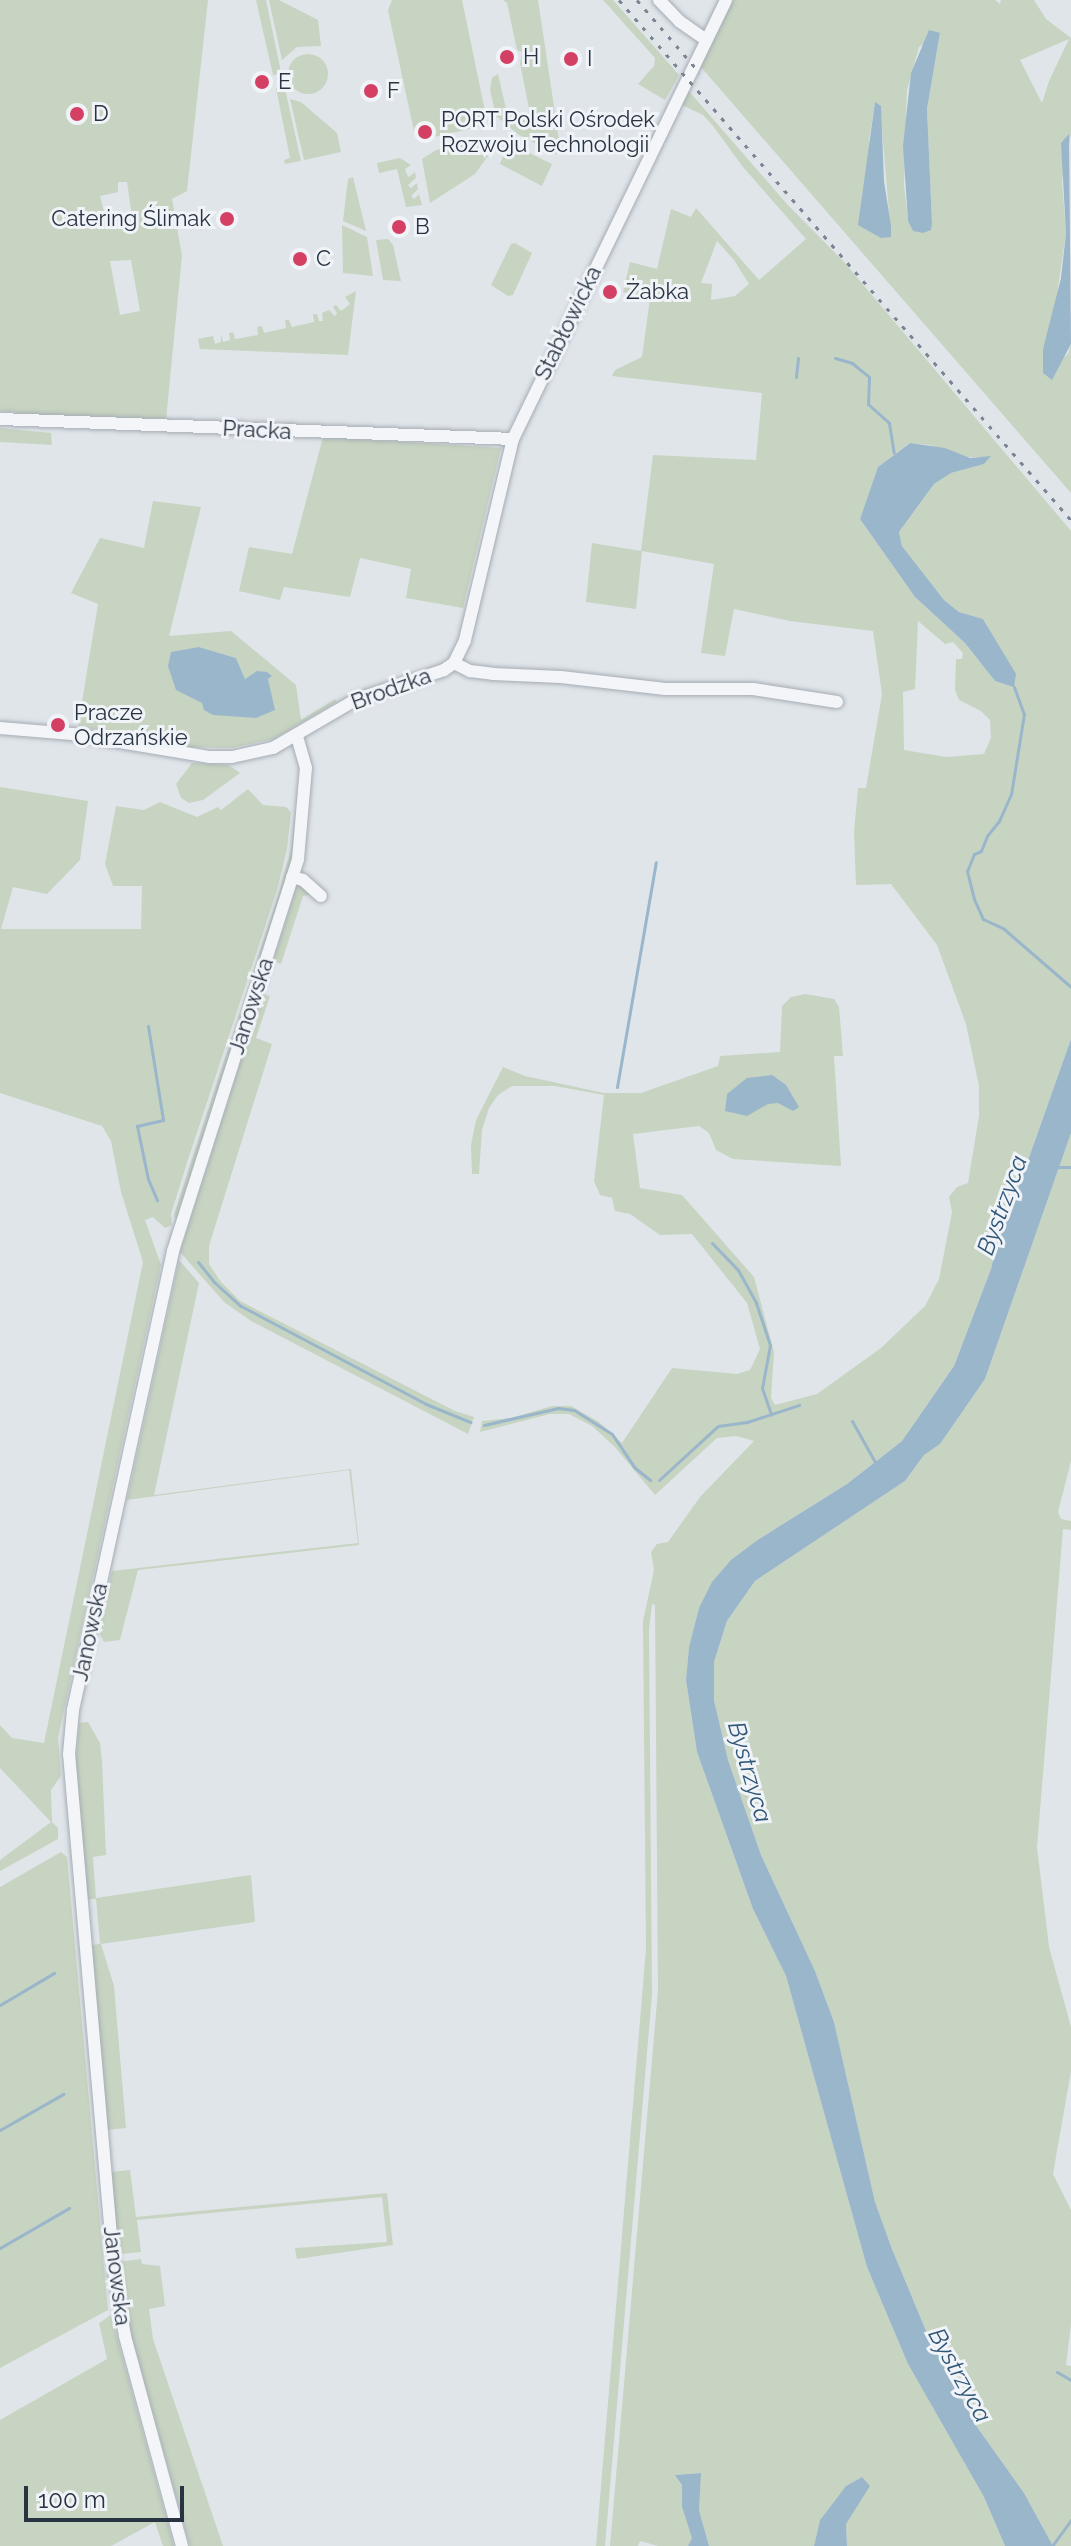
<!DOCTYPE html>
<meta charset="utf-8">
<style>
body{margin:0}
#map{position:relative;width:1071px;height:2546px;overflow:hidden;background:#e0e5ea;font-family:Raleway,sans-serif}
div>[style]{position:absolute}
.green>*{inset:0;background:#c7d4c1}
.round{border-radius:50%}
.water>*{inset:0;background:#9ab6cb}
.stream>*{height:3px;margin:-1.5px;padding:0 1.5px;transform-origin:1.5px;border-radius:1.5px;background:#9ab6cb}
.roads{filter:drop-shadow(0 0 2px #a5acb4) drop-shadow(0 0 2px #a5acb4)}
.minor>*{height:12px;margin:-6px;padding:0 6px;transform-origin:6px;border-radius:6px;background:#f3f5f8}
.rail>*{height:3px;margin-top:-1.5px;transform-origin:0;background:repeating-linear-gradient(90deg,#798594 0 4px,transparent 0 12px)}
.dots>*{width:22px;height:22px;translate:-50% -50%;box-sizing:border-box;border:4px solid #f0f3f7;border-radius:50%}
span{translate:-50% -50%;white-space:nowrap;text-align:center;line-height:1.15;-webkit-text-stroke:6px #f0f3f7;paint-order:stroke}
.poi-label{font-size:22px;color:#283442}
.left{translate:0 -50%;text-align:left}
.right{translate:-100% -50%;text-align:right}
.street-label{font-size:22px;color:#283442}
.water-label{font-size:24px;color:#305677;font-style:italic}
.scale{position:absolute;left:24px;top:2486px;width:160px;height:36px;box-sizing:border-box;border:4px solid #283442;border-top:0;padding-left:10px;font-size:24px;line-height:28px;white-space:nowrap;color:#283442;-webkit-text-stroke:6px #f0f3f7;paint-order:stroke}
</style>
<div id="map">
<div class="green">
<i style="clip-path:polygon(evenodd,0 0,208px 0,187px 191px,172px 199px,182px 256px,166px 420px,16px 416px,16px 412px,0 411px,0 0,118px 182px,127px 182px,133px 223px,116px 229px,108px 227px,100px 196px,118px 192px,118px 182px,0 0,131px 260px,140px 311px,120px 315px,110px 261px,131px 260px)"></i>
<i style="clip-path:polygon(256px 0,266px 0,280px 67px,279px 74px,273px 75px)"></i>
<i style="clip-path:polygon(269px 0,279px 0,318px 20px,321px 46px,297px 47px,282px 60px)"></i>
<i style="clip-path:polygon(392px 0,462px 0,486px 116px,483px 126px,425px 139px,415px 136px,388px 10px)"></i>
<i style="clip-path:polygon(503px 0,538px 0,561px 153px,555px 154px,519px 135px,496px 116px,490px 90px,492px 78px,498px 74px,507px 113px,510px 113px,511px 119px,528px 116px,529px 109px,520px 63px,522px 52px,517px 50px,507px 3px)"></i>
<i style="clip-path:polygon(603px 0,613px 0,679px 75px,665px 100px,638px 84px,654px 66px,655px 58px)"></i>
<i style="clip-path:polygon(evenodd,732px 0,995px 0,1000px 4px,1001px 0,1034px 0,1046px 19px,1071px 38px,1071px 134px,1062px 180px,1066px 233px,1054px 315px,1043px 349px,1043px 373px,1068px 354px,1071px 344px,1071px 493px,700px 66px,732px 0,940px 34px,927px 109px,932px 223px,913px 231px,908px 221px,904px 184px,907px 90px,919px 47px,940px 34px,732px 0,1069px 39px,1049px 81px,1042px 103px,1020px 60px,1069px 39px,732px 0,875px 103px,880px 106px,891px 236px,869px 140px,875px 103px)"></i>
<i class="round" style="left:288px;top:54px;width:40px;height:40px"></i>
<i style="clip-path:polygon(281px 87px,286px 93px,301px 161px,285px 164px,284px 160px,290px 158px,276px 88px)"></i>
<i style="clip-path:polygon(evenodd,687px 89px,786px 203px,844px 262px,1071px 531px,1071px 1039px,1015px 1197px,1004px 1214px,991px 1269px,954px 1366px,902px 1441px,847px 1484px,759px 1539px,699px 1608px,689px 1647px,686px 1680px,697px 1752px,753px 1909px,786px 1976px,867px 2267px,908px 2364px,984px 2497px,1005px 2546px,847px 2546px,846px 2524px,856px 2507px,862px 2477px,846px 2486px,820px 2520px,814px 2546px,709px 2546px,699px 2510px,700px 2473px,676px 2475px,682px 2485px,682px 2507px,693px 2538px,688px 2546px,658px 2546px,640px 2541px,638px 2546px,610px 2546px,658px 1990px,655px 1605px,652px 1604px,649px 1630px,652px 1994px,605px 2546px,596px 2546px,646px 1949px,643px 1621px,654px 1570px,651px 1552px,657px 1544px,668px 1542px,700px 1497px,754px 1441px,736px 1436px,717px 1438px,655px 1495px,614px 1446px,592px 1426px,569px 1414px,550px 1414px,480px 1432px,482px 1421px,511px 1418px,552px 1406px,571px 1406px,599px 1422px,622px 1443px,672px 1368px,737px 1374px,750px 1370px,760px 1349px,747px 1303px,692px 1234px,660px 1235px,630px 1214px,615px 1211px,612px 1198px,600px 1195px,594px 1181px,604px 1095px,555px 1086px,512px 1086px,498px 1095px,489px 1108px,482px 1130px,479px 1174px,472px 1174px,471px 1145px,476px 1120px,503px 1067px,525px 1076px,604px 1093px,641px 1093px,718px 1066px,720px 1056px,780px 1052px,782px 1006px,791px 997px,805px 994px,834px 999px,839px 1007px,843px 1056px,834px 1056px,841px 1166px,733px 1159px,716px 1150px,709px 1133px,699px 1126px,633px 1134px,640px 1188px,682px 1195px,754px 1277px,774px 1352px,771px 1398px,775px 1405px,817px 1394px,881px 1348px,925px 1306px,939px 1279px,952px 1212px,949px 1197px,957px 1187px,968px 1183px,979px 1116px,979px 1086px,966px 1024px,937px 945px,891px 884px,856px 885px,854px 832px,858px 788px,866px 788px,882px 694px,873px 631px,790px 621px,734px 609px,725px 656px,701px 653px,714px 564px,642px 551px,636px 609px,586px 602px,592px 543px,641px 551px,653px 455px,756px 460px,762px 393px,612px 376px,615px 370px,642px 357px,650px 298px,623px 292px,630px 262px,657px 269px,671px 209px,691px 217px,696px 208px,759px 280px,806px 239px,743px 167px,713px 126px,703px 115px,680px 104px,687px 89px,717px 241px,734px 260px,749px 284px,735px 296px,711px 300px,712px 284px,701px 283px,717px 241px,687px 89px,909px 443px,930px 445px,962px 457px,990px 457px,984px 464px,951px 473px,934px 484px,899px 532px,902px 546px,944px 600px,959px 612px,983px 619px,1004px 655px,995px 681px,965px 643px,915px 597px,860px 519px,878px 467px,909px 443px,687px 89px,918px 621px,945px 644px,953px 642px,963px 653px,962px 659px,956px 659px,955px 690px,959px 700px,981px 711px,990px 720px,991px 738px,984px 754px,946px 757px,904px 750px,903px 692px,915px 689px,918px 621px)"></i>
<i style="clip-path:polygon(290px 99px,301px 102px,337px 133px,341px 152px,304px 160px)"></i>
<i style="clip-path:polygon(477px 142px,488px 156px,475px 174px,430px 203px,422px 159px,436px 150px)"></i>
<i style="clip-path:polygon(517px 147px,552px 164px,542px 186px,500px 164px,506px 149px)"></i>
<i style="clip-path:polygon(400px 158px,411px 165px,405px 169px,407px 175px,409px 177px,415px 172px,416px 178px,408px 185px,411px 188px,417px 183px,418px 189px,411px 196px,414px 199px,419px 194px,422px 205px,406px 207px,397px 169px,379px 173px,377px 163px)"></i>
<i style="clip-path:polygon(353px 177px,366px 231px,343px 221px,348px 179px)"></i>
<i style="clip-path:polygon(342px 225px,367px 237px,373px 276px,343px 273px)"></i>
<i style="clip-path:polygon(388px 239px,393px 245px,401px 281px,383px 280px,376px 240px)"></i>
<i style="clip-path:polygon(515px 243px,532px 253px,513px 295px,508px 296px,491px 285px,511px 244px)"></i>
<i style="clip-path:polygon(356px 291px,348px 355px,200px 349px,198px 339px,213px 336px,215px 344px,221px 342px,221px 334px,223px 342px,230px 340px,229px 333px,233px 332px,235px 339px,258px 335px,257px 327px,262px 326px,264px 333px,286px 328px,285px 320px,289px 320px,292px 327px,314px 322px,313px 314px,317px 314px,319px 321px,323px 321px,322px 313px,329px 310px,335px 316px,337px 313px,333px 307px,336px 305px,341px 311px,350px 304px,345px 297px)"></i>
<i style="clip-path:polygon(0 428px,51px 433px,52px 445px,0 442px)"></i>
<i style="clip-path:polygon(323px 437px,501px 448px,463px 608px,406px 598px,411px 569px,360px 558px,350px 597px,284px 587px,280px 600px,239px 591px,249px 547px,292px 554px)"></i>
<i style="clip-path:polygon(evenodd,153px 501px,201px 507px,169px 636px,231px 631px,296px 685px,301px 720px,335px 699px,337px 702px,274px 739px,232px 748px,190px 747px,78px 726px,98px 604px,71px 593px,100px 538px,144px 548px,153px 501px,199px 647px,236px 658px,245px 679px,271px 677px,268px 679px,274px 710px,204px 710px,199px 647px)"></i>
<i style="clip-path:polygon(192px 763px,229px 765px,240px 773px,203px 800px,189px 803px,181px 798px,176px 784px)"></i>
<i style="clip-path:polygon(0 787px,88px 801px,80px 860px,47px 894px,13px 887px,1px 929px,141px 929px,142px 886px,113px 886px,105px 864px,116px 806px,144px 810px,160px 802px,197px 817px,218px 807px,221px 810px,248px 789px,263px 805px,286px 807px,291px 812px,287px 849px,277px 890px,186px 1166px,171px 1214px,172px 1225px,165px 1228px,153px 1217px,145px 1220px,161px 1265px,58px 1738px,61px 1776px,51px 1790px,52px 1822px,58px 1828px,58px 1839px,0 1871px,0 1860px,51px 1822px,0 1768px,0 1725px,12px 1738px,44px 1743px,143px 1262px,121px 1192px,111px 1141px,102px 1126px,0 1093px)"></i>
<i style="clip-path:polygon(296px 808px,294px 850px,283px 892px,176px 1220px,174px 1215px,191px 1162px,280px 890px,291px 849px)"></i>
<i style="clip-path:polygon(297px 885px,304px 885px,313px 894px,303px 896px,281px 964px,273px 961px)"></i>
<i style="clip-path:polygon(262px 994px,270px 996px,256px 1038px,272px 1044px,209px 1246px,209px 1264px,221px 1282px,240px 1301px,455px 1411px,474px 1417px,468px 1434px,251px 1321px,224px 1302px,180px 1252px)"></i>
<i style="clip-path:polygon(1071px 1133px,1071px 1461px,1058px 1512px,1061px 1519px,1071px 1521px,1071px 1530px,1063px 1529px,1037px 1847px,1049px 1947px,1071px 2027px,1071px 2071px,1053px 2174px,1071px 2210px,1071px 2325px,1066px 2365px,1071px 2366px,1071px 2546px,1053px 2546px,1024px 2493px,977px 2427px,929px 2338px,892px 2249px,875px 2202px,834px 2022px,815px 1971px,761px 1855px,728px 1760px,714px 1700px,714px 1662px,727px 1621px,755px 1581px,905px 1481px,924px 1455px,940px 1444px,985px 1379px)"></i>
<i style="clip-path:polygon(179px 1260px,199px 1283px,154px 1495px,351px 1469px,359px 1545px,138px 1570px,120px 1640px,104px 1642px,99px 1632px,112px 1571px,358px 1543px,349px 1470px,127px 1500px)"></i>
<i style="clip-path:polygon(88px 1722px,100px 1743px,102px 1761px,106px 1855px,93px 1857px,96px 1898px,251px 1875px,255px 1922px,101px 1944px,114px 1986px,126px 2128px,107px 2130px,91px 1945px,100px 1944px,96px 1899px,86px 1899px,75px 1775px,79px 1723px)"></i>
<i style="clip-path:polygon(61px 1852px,67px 1857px,108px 2310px,0 2368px,0 1887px)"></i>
<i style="clip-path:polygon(130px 2170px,136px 2217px,387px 2193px,393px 2245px,297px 2259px,296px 2255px,295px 2248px,387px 2242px,382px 2197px,137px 2220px,141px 2252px,121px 2254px,118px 2252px,111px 2172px)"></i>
<i style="clip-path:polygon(141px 2259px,142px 2264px,160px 2266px,165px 2306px,149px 2309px,153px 2339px,223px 2546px,190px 2546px,131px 2335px,118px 2262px)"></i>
<i style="clip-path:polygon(111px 2315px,174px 2546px,163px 2546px,155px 2522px,111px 2546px,0 2546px,0 2420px,107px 2359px,99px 2323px)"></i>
</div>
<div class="water">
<i style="clip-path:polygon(929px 30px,940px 33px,927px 109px,932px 223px,931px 230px,923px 233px,913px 231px,908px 221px,903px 146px,911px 73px)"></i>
<i style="clip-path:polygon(875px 102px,881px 106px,884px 181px,891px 226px,891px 237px,881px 238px,858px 225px)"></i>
<i style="clip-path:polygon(1069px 134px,1071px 344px,1052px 380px,1043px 373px,1043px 349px,1061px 278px,1066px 233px,1061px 143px)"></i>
<i style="clip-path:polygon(910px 443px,945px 448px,970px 458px,991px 456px,984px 464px,951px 473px,934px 484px,899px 532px,902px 546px,944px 600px,959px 612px,983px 619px,1016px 674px,1014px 687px,995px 681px,965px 643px,915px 597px,860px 519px,878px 467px)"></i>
<i style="clip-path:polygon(199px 647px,236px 658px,245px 679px,257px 671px,267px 672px,272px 676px,268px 679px,275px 710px,256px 718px,213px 715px,204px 710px,202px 703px,176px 690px,168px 666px,171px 652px)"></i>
<i style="clip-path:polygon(1071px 1039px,1071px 1133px,985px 1379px,940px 1444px,924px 1455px,905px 1481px,755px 1581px,727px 1621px,714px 1662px,714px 1700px,728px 1760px,761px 1855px,815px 1971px,834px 2022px,875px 2202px,892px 2249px,929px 2338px,977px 2427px,1024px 2493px,1053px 2546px,1005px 2546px,984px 2497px,908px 2364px,867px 2267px,786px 1976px,753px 1909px,697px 1752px,686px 1680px,689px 1647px,699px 1608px,712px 1582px,731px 1560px,759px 1539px,847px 1484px,902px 1441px,954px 1366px,991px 1269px,1004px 1214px,1015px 1197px)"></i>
<i style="clip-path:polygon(772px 1075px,786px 1085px,799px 1107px,793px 1111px,778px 1103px,768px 1104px,747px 1116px,725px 1111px,727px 1094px,747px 1078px)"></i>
<i style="clip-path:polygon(701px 2473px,699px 2510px,709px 2546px,688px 2546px,692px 2538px,682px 2507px,682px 2485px,675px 2475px)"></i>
<i style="clip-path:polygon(862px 2477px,870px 2486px,846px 2524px,847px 2546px,814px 2546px,820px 2520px,846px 2486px)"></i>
</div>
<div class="stream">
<i style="left:835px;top:358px;width:18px;rotate:16deg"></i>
<i style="left:852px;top:363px;width:22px;rotate:39deg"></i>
<i style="left:869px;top:377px;width:27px;rotate:92deg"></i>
<i style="left:868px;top:404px;width:28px;rotate:42deg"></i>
<i style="left:889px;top:423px;width:30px;rotate:81deg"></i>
<i style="left:796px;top:377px;width:19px;rotate:-84deg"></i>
<i style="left:1014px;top:687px;width:29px;rotate:70deg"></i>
<i style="left:1024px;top:714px;width:81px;rotate:99.2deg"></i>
<i style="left:1011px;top:794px;width:30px;rotate:114deg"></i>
<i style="left:999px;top:821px;width:19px;rotate:129deg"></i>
<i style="left:987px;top:836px;width:16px;rotate:112deg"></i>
<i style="left:981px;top:851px;width:8px;rotate:157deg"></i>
<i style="left:974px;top:854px;width:18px;rotate:112deg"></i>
<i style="left:967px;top:871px;width:29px;rotate:76deg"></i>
<i style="left:974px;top:899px;width:22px;rotate:66deg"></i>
<i style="left:983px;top:919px;width:23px;rotate:25deg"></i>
<i style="left:1004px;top:929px;width:89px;rotate:40.9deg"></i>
<i style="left:148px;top:1026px;width:95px;rotate:80.9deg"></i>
<i style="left:163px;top:1120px;width:27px;rotate:167deg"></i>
<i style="left:137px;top:1126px;width:54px;rotate:78.3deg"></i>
<i style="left:148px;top:1179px;width:23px;rotate:67deg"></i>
<i style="left:617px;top:1087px;width:228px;rotate:-80.2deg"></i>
<i style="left:1056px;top:1167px;width:15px"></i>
<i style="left:712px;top:1243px;width:37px;rotate:46deg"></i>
<i style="left:738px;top:1270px;width:38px;rotate:61deg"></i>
<i style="left:756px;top:1303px;width:44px;rotate:71.6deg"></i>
<i style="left:770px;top:1345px;width:44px;rotate:100.5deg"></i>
<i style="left:762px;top:1388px;width:28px;rotate:71deg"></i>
<i style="left:198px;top:1262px;width:26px;rotate:51deg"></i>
<i style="left:214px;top:1282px;width:36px;rotate:42deg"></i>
<i style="left:241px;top:1306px;width:209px;rotate:27.9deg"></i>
<i style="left:426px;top:1404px;width:48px;rotate:22.2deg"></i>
<i style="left:852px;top:1421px;width:47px;rotate:60.7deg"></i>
<i style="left:484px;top:1425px;width:76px;rotate:-12.9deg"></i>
<i style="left:558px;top:1408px;width:16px;rotate:7deg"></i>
<i style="left:574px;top:1410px;width:45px;rotate:32.3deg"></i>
<i style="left:612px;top:1434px;width:40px;rotate:56deg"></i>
<i style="left:634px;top:1467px;width:21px;rotate:39deg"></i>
<i style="left:659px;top:1480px;width:80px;rotate:-42.5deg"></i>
<i style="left:718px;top:1426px;width:29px;rotate:-8deg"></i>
<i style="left:747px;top:1422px;width:55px;rotate:-18.1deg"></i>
<i style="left:0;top:2005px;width:63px;rotate:-30.7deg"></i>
<i style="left:0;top:2130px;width:73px;rotate:-29.7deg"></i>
<i style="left:0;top:2248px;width:80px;rotate:-30.1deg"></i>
<i style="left:1057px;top:2372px;width:16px;rotate:30deg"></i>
<i style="left:1052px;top:2546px;width:32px;rotate:-54deg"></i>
</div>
<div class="roads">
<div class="minor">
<i style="left:659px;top:0;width:29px;rotate:46deg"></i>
<i style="left:679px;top:21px;width:33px;rotate:35deg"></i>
<i style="left:0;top:419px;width:513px;rotate:2.23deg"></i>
<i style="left:454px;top:663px;width:18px;rotate:27deg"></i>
<i style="left:470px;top:671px;width:23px;rotate:7deg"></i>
<i style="left:493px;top:674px;width:68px;rotate:2.5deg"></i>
<i style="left:561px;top:677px;width:105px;rotate:6.6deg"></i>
<i style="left:665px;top:689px;width:88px"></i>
<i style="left:753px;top:689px;width:85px;rotate:8.8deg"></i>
<i style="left:0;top:728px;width:72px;rotate:4.8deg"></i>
<i style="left:72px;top:734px;width:140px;rotate:9.5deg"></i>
<i style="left:210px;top:757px;width:22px"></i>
<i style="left:232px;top:757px;width:42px;rotate:-12.4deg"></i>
<i style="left:273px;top:748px;width:95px;rotate:-30.3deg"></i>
<i style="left:355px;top:700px;width:94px;rotate:-18.6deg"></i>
<i style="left:444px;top:670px;width:12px;rotate:-35deg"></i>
<i style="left:454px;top:663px;width:25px;rotate:-64deg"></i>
<i style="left:465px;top:640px;width:207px;rotate:-76.6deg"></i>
<i style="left:513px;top:439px;width:488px;rotate:-64.1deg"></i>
<i style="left:292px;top:877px;width:11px;rotate:15deg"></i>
<i style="left:303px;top:880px;width:24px;rotate:42deg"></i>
<i style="left:182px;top:2546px;width:218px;rotate:-105.2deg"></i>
<i style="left:125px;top:2336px;width:67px;rotate:-99.5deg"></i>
<i style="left:114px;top:2270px;width:518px;rotate:-94.98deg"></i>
<i style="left:69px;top:1754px;width:44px;rotate:-84.8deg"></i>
<i style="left:73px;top:1710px;width:470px;rotate:-77.7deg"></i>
<i style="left:173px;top:1251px;width:411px;rotate:-72.3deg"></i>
<i style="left:298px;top:859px;width:91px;rotate:-85deg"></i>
<i style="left:306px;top:768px;width:32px;rotate:-106deg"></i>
</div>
</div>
<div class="rail">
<i style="left:619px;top:0;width:689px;rotate:49deg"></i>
<i style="left:637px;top:0;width:96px;rotate:49.2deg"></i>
</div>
<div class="dots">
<i style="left:507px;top:57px;background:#d34063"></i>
<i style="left:571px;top:59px;background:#d34063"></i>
<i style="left:262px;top:82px;background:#d34063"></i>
<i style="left:371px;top:91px;background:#d34063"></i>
<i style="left:77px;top:114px;background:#d34063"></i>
<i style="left:425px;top:132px;background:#d34063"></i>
<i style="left:227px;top:219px;background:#d34063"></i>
<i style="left:399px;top:227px;background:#d34063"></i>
<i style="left:300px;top:259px;background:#d34063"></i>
<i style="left:610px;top:292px;background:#d34063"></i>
<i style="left:58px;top:725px;background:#d34063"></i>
</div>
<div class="poi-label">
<span class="left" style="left:523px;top:57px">H</span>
<span class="left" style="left:587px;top:59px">I</span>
<span class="left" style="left:278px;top:82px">E</span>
<span class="left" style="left:387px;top:91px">F</span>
<span class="left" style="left:93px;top:114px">D</span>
<span class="left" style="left:441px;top:132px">PORT Polski Ośrodek<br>Rozwoju Technologii</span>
<span class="right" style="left:211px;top:219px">Catering Ślimak</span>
<span class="left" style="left:415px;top:227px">B</span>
<span class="left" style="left:316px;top:259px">C</span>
<span class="left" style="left:626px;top:292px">Żabka</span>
<span class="left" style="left:74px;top:725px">Pracze<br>Odrzańskie</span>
</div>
<div class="street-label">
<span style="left:568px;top:323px;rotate:-64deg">Stabłowicka</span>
<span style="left:257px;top:430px;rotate:3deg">Pracka</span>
<span style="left:391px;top:689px;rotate:-20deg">Brodzka</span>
<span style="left:251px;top:1006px;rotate:-72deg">Janowska</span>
<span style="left:90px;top:1632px;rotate:-78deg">Janowska</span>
<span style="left:117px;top:2276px;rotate:83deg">Janowska</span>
</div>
<div class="water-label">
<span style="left:1002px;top:1205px;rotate:-70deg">Bystrzyca</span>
<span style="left:750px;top:1772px;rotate:74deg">Bystrzyca</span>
<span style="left:960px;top:2375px;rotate:61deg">Bystrzyca</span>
</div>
<div class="scale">100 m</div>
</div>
